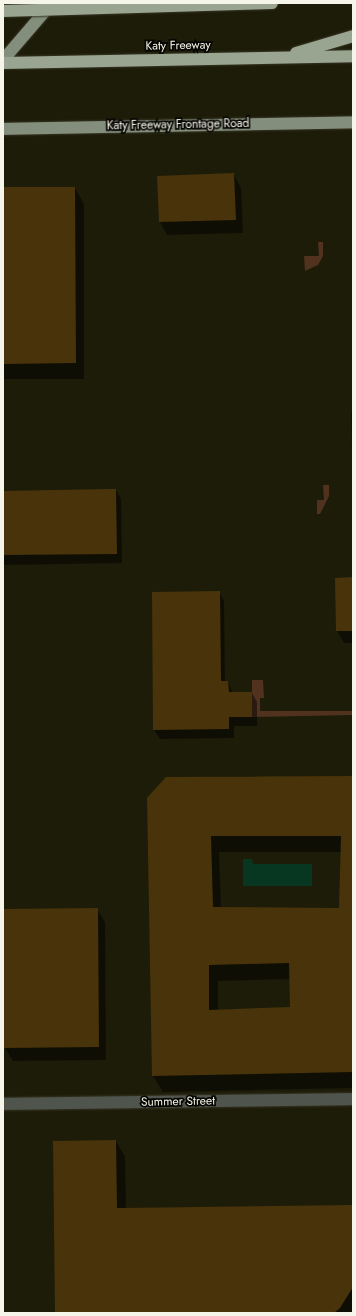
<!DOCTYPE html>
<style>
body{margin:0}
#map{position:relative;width:356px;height:1316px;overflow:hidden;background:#1d1c09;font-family:Jost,sans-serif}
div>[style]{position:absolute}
.green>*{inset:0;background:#50321f}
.water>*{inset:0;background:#073721}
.shadow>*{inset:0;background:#0007}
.building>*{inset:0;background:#49330a}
.roads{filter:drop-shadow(0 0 1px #373624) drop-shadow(0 0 1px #373624)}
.minor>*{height:12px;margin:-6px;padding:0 6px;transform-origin:6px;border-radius:6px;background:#4f544c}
.major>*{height:12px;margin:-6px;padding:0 6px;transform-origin:6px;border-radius:6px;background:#848e7d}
.highway>*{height:12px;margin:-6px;padding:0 6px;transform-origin:6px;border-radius:6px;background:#99a591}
.bridges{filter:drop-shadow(0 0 1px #373624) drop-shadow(0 0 1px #373624)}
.highway-bridge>*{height:12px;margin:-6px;padding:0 6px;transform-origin:6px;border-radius:6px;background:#99a591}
span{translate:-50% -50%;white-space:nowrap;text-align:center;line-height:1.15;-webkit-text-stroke:3.5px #060602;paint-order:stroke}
.street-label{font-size:12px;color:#f5f5e9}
.frame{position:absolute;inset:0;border:4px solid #f5f5e9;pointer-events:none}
</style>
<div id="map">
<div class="green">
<i style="clip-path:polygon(318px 242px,323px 242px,323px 256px,318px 265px,305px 271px,304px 256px,319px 256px)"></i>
<i style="clip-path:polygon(323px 485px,329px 485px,329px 496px,320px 514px,317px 514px,317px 500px,324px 500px)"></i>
<i style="clip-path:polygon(252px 680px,263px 680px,264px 698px,260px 698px,260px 711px,353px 711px,353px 715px,252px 717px)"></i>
</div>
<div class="water">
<i style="clip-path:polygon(243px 859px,252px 859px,253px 864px,312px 864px,312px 886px,243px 886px)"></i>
</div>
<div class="shadow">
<i style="clip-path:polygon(234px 175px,241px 188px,243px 233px,167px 235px,160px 222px)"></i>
<i style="clip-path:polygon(3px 188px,75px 188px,84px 204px,84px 379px,3px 379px)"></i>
<i style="clip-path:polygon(351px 412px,353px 412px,353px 484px)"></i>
<i style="clip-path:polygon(116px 490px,121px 499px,122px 563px,3px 565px,3px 492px)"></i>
<i style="clip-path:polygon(353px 578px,353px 643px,344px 643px,337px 631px)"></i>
<i style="clip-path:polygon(219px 592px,224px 601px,225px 682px,228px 682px,233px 693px,252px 693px,257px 702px,257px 726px,234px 726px,234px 738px,160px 739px,154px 730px)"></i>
<i style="clip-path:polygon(evenodd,353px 777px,353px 1088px,163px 1092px,153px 1076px,148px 798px,353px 777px,219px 852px,341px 852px,340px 909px,221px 908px,219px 852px,353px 777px,290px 979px,291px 1008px,218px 1011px,218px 981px,290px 979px)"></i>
<i style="clip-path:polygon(97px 909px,105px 922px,106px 1060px,13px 1061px,5px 1048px,3px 1029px,3px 910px)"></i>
<i style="clip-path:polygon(116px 1141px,125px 1157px,126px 1208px,353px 1206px,353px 1313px,56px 1313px)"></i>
</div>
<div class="building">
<i style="clip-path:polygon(234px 173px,236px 220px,159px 222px,157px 176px)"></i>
<i style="clip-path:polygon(3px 187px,75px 187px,76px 363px,3px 364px)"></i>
<i style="clip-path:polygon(108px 489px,116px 489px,117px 554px,3px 555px,3px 491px)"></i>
<i style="clip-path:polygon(353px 577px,353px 631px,336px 631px,335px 578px)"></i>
<i style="clip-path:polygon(220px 591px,221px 681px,228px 681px,229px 692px,252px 692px,252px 717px,229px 717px,229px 729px,153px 730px,152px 592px)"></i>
<i style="clip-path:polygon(evenodd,353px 776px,353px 1072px,152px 1076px,147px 798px,166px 777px,353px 776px,211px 836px,341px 836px,339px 908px,213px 907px,211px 836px,353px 776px,289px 963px,290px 1007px,209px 1010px,209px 965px,289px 963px)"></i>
<i style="clip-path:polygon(98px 908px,99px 1047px,4px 1048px,3px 909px)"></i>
<i style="clip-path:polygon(116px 1140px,117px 1208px,353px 1205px,353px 1287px,340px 1308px,334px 1313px,55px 1313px,53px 1141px)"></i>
</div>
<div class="roads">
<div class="minor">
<i style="left:3px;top:1104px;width:350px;rotate:-0.8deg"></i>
</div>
<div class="major">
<i style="left:3px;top:60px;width:75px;rotate:-49.3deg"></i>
<i style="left:3px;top:129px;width:350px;rotate:-1.1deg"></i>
</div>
<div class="highway">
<i style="left:296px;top:53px;width:59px;rotate:-16.6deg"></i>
<i style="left:3px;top:63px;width:350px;rotate:-1.1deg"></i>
</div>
</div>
<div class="bridges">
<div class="highway-bridge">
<i style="left:3px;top:11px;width:269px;rotate:-1.7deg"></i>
</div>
</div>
<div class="street-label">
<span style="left:178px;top:46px;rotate:-1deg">Katy Freeway</span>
<span style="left:178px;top:125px;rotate:-1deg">Katy Freeway Frontage Road</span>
<span style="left:178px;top:1102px;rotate:-1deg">Summer Street</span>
</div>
<div class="frame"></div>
</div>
